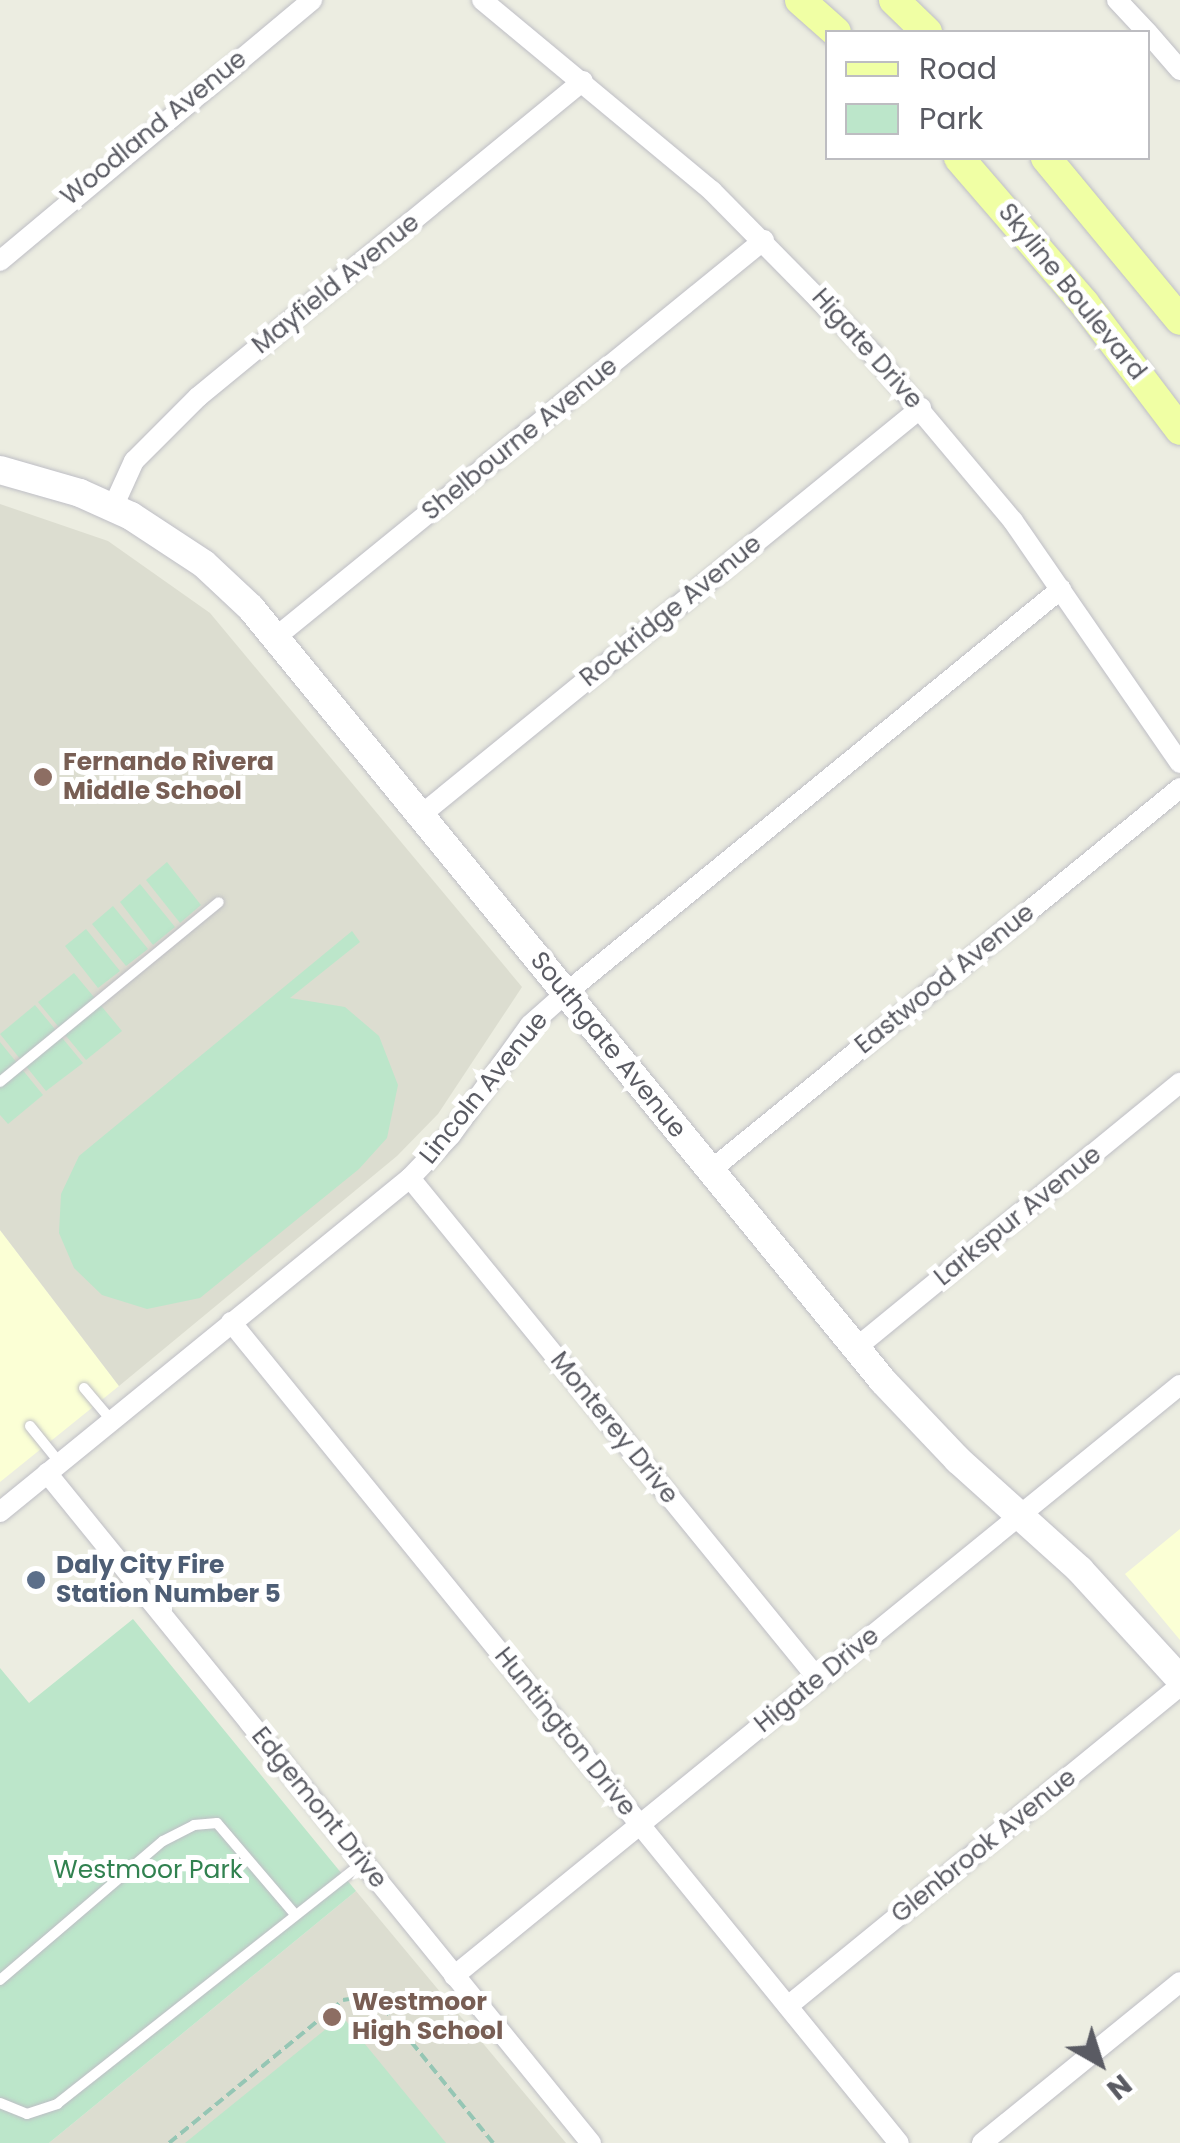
<!DOCTYPE html>
<style>
body{margin:0}
#map{position:relative;width:1180px;height:2143px;overflow:hidden;background:#ecede1;font-family:Poppins,sans-serif}
div>[style]{position:absolute}
.commercial>*{inset:0;background:#fbffd5}
.education>*{inset:0;background:#dcddd0}
.green>*{inset:0;background:#bce6ca}
.path>*{height:4px;margin-top:-2px;transform-origin:0;background:repeating-linear-gradient(90deg,#95c6b4 0 10px,transparent 0 15px)}
.roads{filter:drop-shadow(0 0 2px #bebec5) drop-shadow(0 0 2px #bebec5)}
.lane>*{height:10px;margin:-5px;padding:0 5px;transform-origin:5px;border-radius:5px;background:#fff}
.street>*{height:20px;margin:-10px;padding:0 10px;transform-origin:10px;border-radius:10px;background:#fff}
.secondary>*{height:28px;margin:-14px;padding:0 14px;transform-origin:14px;border-radius:14px;background:#fff}
.primary>*{height:30px;margin:-15px;padding:0 15px;transform-origin:15px;border-radius:15px;background:#f0ffa4}
.dots>*{width:28px;height:28px;translate:-50% -50%;box-sizing:border-box;border:5px solid #fff;border-radius:50%}
span{translate:-50% -50%;white-space:nowrap;text-align:center;line-height:1.15;-webkit-text-stroke:10px #fff;paint-order:stroke}
.street-label{font-size:25px;color:#5a5b63}
.education-label{font-size:25px;color:#785e54;font-weight:700}
.left{translate:0 -50%;text-align:left}
.service-label{font-size:25px;color:#4e5e75;font-weight:700}
.park-label{font-size:25px;color:#318250}
.legend{position:absolute;left:825px;top:30px;width:325px;height:130px;box-sizing:border-box;background:#fff;border:2px solid #bdbdc1;margin:0;padding:12px 18px;list-style:none;font-size:30px;color:#5a5b63}
.legend li{display:flex;align-items:center;gap:20px;height:50px}
.legend b{width:50px;border:2px solid #bdbdc1}
.north{position:absolute;left:1050px;top:2013px;width:100px;height:100px;-webkit-text-stroke:8px #fff;paint-order:stroke;rotate:141deg;font-size:28px;font-weight:700;line-height:40px;text-align:center;color:#5a5b63}
.north::after{content:'';display:block;margin:auto;width:35px;height:45px;background:#5a5b63;clip-path:polygon(50% 0,100% 100%,50% 72%,0 100%)}
</style>
<div id="map">
<div class="commercial">
<i style="clip-path:polygon(0 1230px,119px 1386px,0 1482px)"></i>
<i style="clip-path:polygon(1180px 1529px,1180px 1640px,1125px 1574px)"></i>
</div>
<div class="education">
<i style="clip-path:polygon(0 504px,108px 541px,210px 613px,522px 987px,438px 1114px,397px 1156px,119px 1386px,0 1230px)"></i>
<i style="clip-path:polygon(356px 1891px,566px 2143px,49px 2143px)"></i>
</div>
<div class="green">
<i style="clip-path:polygon(167px 862px,201px 905px,180px 923px,146px 880px)"></i>
<i style="clip-path:polygon(140px 884px,175px 927px,153px 945px,120px 902px)"></i>
<i style="clip-path:polygon(113px 906px,148px 949px,126px 966px,92px 924px)"></i>
<i style="clip-path:polygon(86px 929px,120px 971px,98px 988px,65px 946px)"></i>
<i style="clip-path:polygon(352px 931px,360px 942px,290px 998px,345px 1007px,379px 1036px,398px 1085px,387px 1138px,359px 1169px,200px 1298px,147px 1309px,102px 1295px,74px 1268px,59px 1233px,61px 1194px,79px 1156px)"></i>
<i style="clip-path:polygon(74px 973px,122px 1031px,86px 1060px,38px 1002px)"></i>
<i style="clip-path:polygon(35px 1005px,83px 1063px,46px 1091px,0 1034px)"></i>
<i style="clip-path:polygon(0 1042px,43px 1095px,8px 1124px,0 1115px)"></i>
<i style="clip-path:polygon(133px 1619px,356px 1891px,49px 2143px,0 2143px,0 1668px,29px 1703px)"></i>
<i style="clip-path:polygon(342px 2016px,446px 2143px,185px 2143px)"></i>
</div>
<div class="path">
<i style="left:169px;top:2143px;width:225px;rotate:-39.4deg"></i>
<i style="left:343px;top:2000px;width:20px;rotate:-9deg"></i>
<i style="left:363px;top:1997px;width:22px;rotate:27deg"></i>
<i style="left:383px;top:2007px;width:175px;rotate:51deg"></i>
</div>
<div class="roads">
<div class="lane">
<i style="left:0;top:1082px;width:283px;rotate:-39.4deg"></i>
<i style="left:84px;top:1388px;width:42px;rotate:49.8deg"></i>
<i style="left:30px;top:1426px;width:48px;rotate:51deg"></i>
<i style="left:0;top:1980px;width:214px;rotate:-40.5deg"></i>
<i style="left:163px;top:1841px;width:35px;rotate:-27deg"></i>
<i style="left:194px;top:1825px;width:23px;rotate:-5deg"></i>
<i style="left:217px;top:1823px;width:117px;rotate:49.5deg"></i>
<i style="left:0;top:2103px;width:29px;rotate:22deg"></i>
<i style="left:27px;top:2114px;width:32px;rotate:-18deg"></i>
<i style="left:57px;top:2104px;width:389px;rotate:-38.3deg"></i>
</div>
<div class="street">
<i style="left:482px;top:0;width:299px;rotate:39.7deg"></i>
<i style="left:712px;top:191px;width:228px;rotate:45.4deg"></i>
<i style="left:872px;top:353px;width:219px;rotate:50deg"></i>
<i style="left:1013px;top:521px;width:294px;rotate:55.4deg"></i>
<i style="left:1117px;top:0;width:44px;rotate:46.8deg"></i>
<i style="left:1148px;top:33px;width:49px;rotate:49.1deg"></i>
<i style="left:0;top:261px;width:407px;rotate:-39.9deg"></i>
<i style="left:113px;top:507px;width:51px;rotate:-65.5deg"></i>
<i style="left:134px;top:461px;width:91px;rotate:-45deg"></i>
<i style="left:198px;top:397px;width:498px;rotate:-39.4deg"></i>
<i style="left:276px;top:637px;width:629px;rotate:-39.13deg"></i>
<i style="left:421px;top:815px;width:645px;rotate:-39.15deg"></i>
<i style="left:711px;top:1170px;width:605px;rotate:-39.16deg"></i>
<i style="left:410px;top:1178px;width:646px;rotate:50.84deg"></i>
<i style="left:231px;top:1322px;width:1058px;rotate:50.87deg"></i>
<i style="left:856px;top:1348px;width:419px;rotate:-39.3deg"></i>
<i style="left:47px;top:1473px;width:863px;rotate:50.93deg"></i>
<i style="left:0;top:1512px;width:529px;rotate:-39.17deg"></i>
<i style="left:410px;top:1178px;width:59px;rotate:-46.4deg"></i>
<i style="left:451px;top:1135px;width:135px;rotate:-54.3deg"></i>
<i style="left:530px;top:1025px;width:48px;rotate:-41.6deg"></i>
<i style="left:566px;top:993px;width:639px;rotate:-39.22deg"></i>
<i style="left:454px;top:1976px;width:936px;rotate:-39.15deg"></i>
<i style="left:788px;top:2006px;width:506px;rotate:-39.23deg"></i>
<i style="left:982px;top:2143px;width:255px;rotate:-39.1deg"></i>
</div>
<div class="secondary">
<i style="left:0;top:470px;width:83px;rotate:16deg"></i>
<i style="left:80px;top:493px;width:56px;rotate:24.3deg"></i>
<i style="left:131px;top:516px;width:87px;rotate:33.3deg"></i>
<i style="left:204px;top:564px;width:64px;rotate:43.1deg"></i>
<i style="left:251px;top:608px;width:998px;rotate:50.73deg"></i>
<i style="left:883px;top:1381px;width:109px;rotate:46.5deg"></i>
<i style="left:958px;top:1460px;width:164px;rotate:42deg"></i>
<i style="left:1080px;top:1570px;width:148px;rotate:47.5deg"></i>
</div>
<div class="primary">
<i style="left:800px;top:0;width:48px;rotate:41.6deg"></i>
<i style="left:894px;top:0;width:46px;rotate:44.1deg"></i>
<i style="left:959px;top:158px;width:191px;rotate:49.2deg"></i>
<i style="left:1084px;top:303px;width:159px;rotate:52.9deg"></i>
<i style="left:1046px;top:158px;width:210px;rotate:50.4deg"></i>
</div>
</div>
<div class="dots">
<i style="left:43px;top:777px;background:#8d6e63"></i>
<i style="left:36px;top:1580px;background:#5c6f8a"></i>
<i style="left:332px;top:2017px;background:#8d6e63"></i>
</div>
<div class="street-label">
<span style="left:154px;top:128px;rotate:-39deg">Woodland Avenue</span>
<span style="left:336px;top:284px;rotate:-39deg">Mayfield Avenue</span>
<span style="left:1072px;top:292px;rotate:51deg">Skyline Boulevard</span>
<span style="left:867px;top:349px;rotate:48deg">Higate Drive</span>
<span style="left:520px;top:439px;rotate:-39deg">Shelbourne Avenue</span>
<span style="left:671px;top:611px;rotate:-39deg">Rockridge Avenue</span>
<span style="left:945px;top:979px;rotate:-39deg">Eastwood Avenue</span>
<span style="left:608px;top:1045px;rotate:51deg">Southgate Avenue</span>
<span style="left:484px;top:1088px;rotate:-51deg">Lincoln Avenue</span>
<span style="left:1018px;top:1216px;rotate:-39deg">Larkspur Avenue</span>
<span style="left:614px;top:1428px;rotate:51deg">Monterey Drive</span>
<span style="left:817px;top:1680px;rotate:-39deg">Higate Drive</span>
<span style="left:565px;top:1732px;rotate:51deg">Huntington Drive</span>
<span style="left:319px;top:1808px;rotate:51deg">Edgemont Drive</span>
<span style="left:984px;top:1846px;rotate:-39deg">Glenbrook Avenue</span>
</div>
<div class="education-label">
<span class="left" style="left:63px;top:777px">Fernando Rivera<br>Middle School</span>
<span class="left" style="left:352px;top:2017px">Westmoor<br>High School</span>
</div>
<div class="service-label">
<span class="left" style="left:56px;top:1580px">Daly City Fire<br>Station Number 5</span>
</div>
<div class="park-label">
<span style="left:148px;top:1870px">Westmoor Park</span>
</div>
<ul class="legend">
<li><b style="height:12px;background:#f0ffa4"></b>Road</li>
<li><b style="height:28px;background:#bce6ca"></b>Park</li>
</ul>
<div class="north">N</div>
</div>
